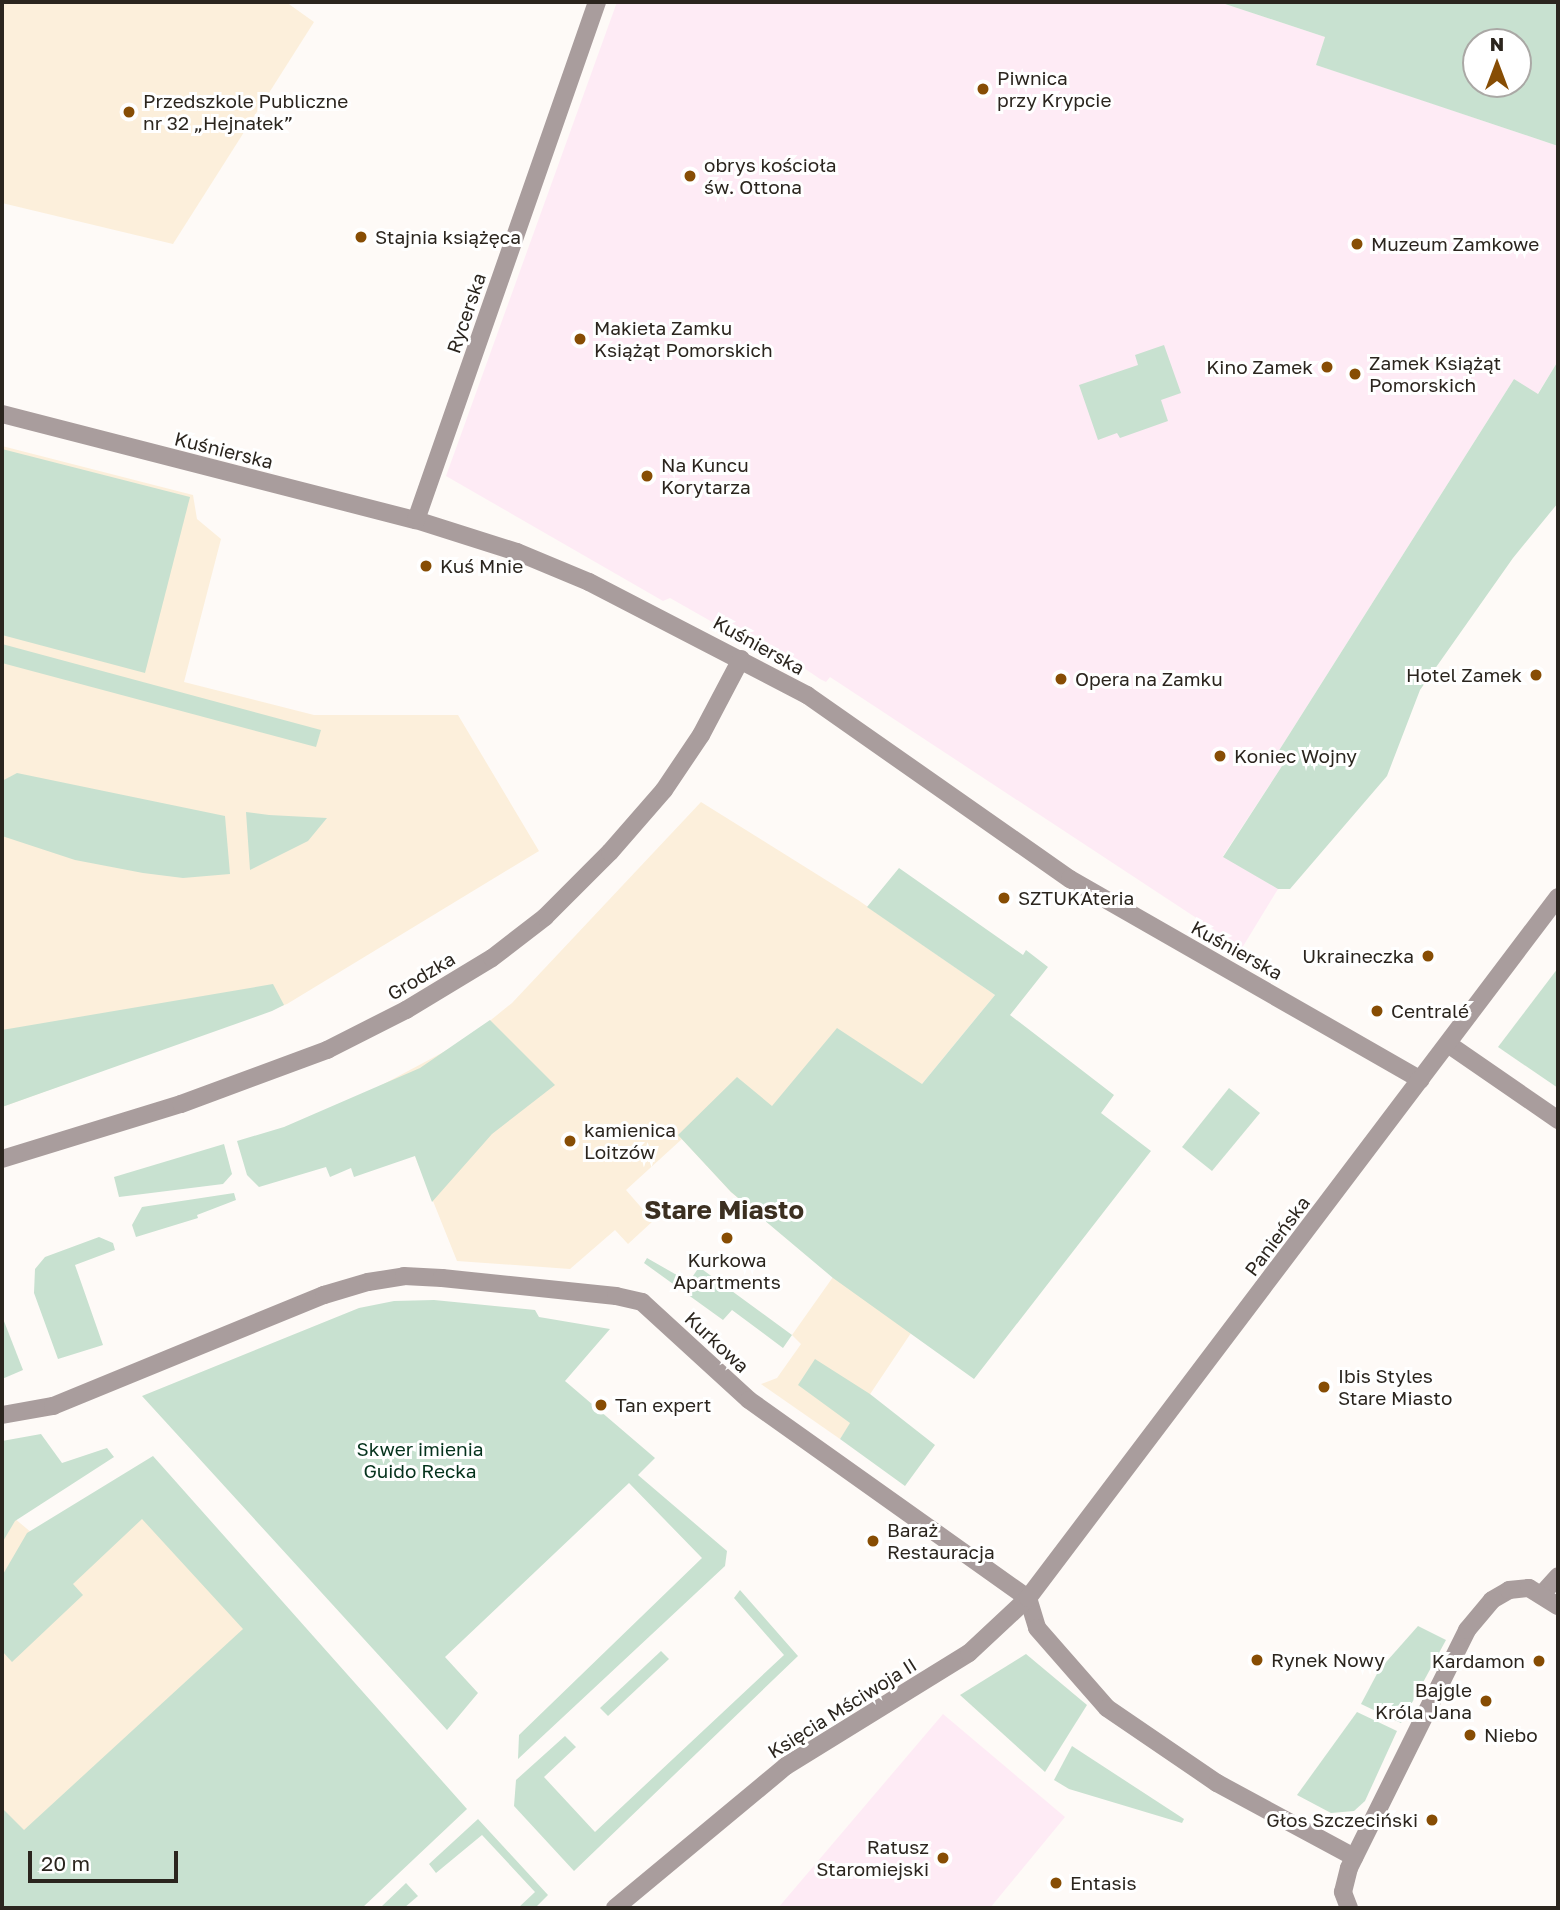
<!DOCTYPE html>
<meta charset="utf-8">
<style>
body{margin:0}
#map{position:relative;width:1560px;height:1910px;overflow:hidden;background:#fefaf7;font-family:"Golos Text",sans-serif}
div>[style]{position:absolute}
.commercial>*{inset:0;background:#feebf5}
.education>*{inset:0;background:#fcefdb}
.green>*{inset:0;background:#c8e1d0}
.street>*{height:18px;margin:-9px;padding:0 9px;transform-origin:9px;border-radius:9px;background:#a99d9d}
.dots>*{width:19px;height:19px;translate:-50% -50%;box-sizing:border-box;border:4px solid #fff;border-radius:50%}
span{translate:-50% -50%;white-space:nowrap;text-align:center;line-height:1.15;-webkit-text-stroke:6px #fff;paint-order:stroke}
.poi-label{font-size:19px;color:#2b251e}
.left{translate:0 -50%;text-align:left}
.right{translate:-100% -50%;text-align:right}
.street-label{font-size:19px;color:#2b251e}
.park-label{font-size:19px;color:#05321c}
.district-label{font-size:26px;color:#3c3021;font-weight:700}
.frame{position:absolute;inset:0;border:4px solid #2b251e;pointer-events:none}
.north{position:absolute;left:1462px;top:28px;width:70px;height:70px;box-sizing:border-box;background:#fff;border:2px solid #aaa8a5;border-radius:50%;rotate:0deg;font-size:19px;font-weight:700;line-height:28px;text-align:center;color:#2b251e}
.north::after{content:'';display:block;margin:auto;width:24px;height:32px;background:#874d04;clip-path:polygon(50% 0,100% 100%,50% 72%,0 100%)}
.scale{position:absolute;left:28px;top:1851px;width:150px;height:32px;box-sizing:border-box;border:4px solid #2b251e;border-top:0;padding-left:9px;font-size:21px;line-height:24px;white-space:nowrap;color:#2b251e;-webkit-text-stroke:5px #fff;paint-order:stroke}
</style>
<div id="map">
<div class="commercial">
<i style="clip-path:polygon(617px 2px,1219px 2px,1325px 37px,1317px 65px,1558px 146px,1558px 361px,1537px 395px,1514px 379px,1273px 760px,1282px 766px,1223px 856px,1278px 889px,1242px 948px,830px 677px,826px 682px,820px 679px,756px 635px,751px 644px,670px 598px,663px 601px,446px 476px)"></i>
<i style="clip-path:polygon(943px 1714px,1065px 1817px,990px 1908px,778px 1908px)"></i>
</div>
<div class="education">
<i style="clip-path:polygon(2px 2px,286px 2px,314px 22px,173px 244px,2px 203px)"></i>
<i style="clip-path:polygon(2px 446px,193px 495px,197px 519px,221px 539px,184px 682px,314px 715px,458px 715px,539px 851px,287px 1004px,2px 1107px)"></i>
<i style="clip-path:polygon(701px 802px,858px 900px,995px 995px,922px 1084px,911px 1333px,840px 1439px,761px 1384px,777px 1378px,801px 1344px,792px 1335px,833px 1277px,731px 1192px,682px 1139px,626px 1190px,653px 1221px,628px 1244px,615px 1230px,570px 1269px,457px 1261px,415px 1156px,380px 1086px,466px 1040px,512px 1003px)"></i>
<i style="clip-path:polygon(141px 1485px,392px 1756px,2px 1908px,2px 1508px,44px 1543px)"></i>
</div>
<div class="green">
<i style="clip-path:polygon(evenodd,1219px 2px,1558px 2px,1558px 146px,1316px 65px,1325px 37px,1219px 2px,1476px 42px,1518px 42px,1518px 84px,1476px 84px,1476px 42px)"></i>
<i style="clip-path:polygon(1164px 345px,1181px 393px,1161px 400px,1168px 421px,1120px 438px,1117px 433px,1098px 440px,1079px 385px,1138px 365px,1135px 355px)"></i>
<i style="clip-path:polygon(1558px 361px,1558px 503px,1513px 558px,1420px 690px,1387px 776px,1290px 889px,1278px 889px,1223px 857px,1282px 766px,1273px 760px,1514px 379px,1538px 394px)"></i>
<i style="clip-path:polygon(2px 449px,190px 497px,145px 673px,2px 635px)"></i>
<i style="clip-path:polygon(2px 644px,321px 730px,316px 747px,2px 663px)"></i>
<i style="clip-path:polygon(17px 773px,225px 816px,230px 874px,183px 878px,143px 873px,75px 860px,2px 836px,2px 781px)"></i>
<i style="clip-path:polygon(246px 812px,269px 815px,327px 818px,308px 841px,250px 870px)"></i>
<i style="clip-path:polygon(899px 868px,1023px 955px,1026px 950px,1048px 967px,1010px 1015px,1114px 1095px,1101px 1113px,1151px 1151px,974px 1379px,833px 1278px,731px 1192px,678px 1135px,737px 1077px,772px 1106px,837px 1028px,922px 1084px,995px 995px,867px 907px)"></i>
<i style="clip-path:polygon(1558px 968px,1558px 1088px,1498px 1047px)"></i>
<i style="clip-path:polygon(273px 984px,284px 1005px,272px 1011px,2px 1107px,2px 1030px)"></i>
<i style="clip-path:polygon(490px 1020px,555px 1085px,492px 1134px,432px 1202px,415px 1156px,354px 1177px,351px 1168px,330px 1177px,326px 1167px,259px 1187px,247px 1175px,237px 1141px,284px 1127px,420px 1068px)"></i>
<i style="clip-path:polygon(1229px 1088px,1260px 1113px,1212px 1171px,1182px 1147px)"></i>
<i style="clip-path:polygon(224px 1144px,232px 1174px,223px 1184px,119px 1197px,114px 1177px)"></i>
<i style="clip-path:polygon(234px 1193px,236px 1200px,197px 1215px,198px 1218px,136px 1237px,132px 1225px,142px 1207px)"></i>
<i style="clip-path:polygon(99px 1237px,113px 1243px,115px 1250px,75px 1265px,103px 1345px,58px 1359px,34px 1293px,35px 1269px,45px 1257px)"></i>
<i style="clip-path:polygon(647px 1258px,689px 1282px,699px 1267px,792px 1335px,783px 1348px,732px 1310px,723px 1320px,644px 1263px)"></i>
<i style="clip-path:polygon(434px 1300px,535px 1310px,539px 1317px,610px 1329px,565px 1381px,655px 1458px,638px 1475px,727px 1551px,725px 1566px,518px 1759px,519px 1735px,702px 1558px,629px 1483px,445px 1657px,478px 1693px,447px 1730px,142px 1396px,359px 1308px,394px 1301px)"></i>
<i style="clip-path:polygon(2px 1316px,23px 1370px,2px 1379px)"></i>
<i style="clip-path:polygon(815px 1359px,870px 1394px,935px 1445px,905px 1486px,840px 1439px,850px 1423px,798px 1385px)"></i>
<i style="clip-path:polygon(41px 1434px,62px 1463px,107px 1448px,114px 1457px,15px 1521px,2px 1543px,2px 1441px)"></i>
<i style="clip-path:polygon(153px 1456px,467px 1809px,362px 1908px,2px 1908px,2px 1808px,24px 1830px,243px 1629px,142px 1519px,73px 1584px,83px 1595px,12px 1662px,2px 1651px,2px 1576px,27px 1533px)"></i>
<i style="clip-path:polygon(740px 1590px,798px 1656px,574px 1871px,514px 1806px,516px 1780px,565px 1736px,576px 1747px,544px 1777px,595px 1832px,784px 1655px,734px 1598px)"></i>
<i style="clip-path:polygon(1418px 1626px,1446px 1640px,1401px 1723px,1361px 1704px,1379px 1670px)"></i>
<i style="clip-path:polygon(661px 1651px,669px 1659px,608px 1716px,600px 1708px)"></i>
<i style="clip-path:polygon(1026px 1654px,1087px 1705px,1045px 1772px,960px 1695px)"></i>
<i style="clip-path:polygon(1357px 1712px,1397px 1731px,1365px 1801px,1354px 1811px,1331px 1813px,1297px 1795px)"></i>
<i style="clip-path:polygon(1072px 1746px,1184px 1819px,1182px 1823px,1069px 1789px,1054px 1780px)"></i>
<i style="clip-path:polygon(478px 1819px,548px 1895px,535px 1908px,518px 1908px,535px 1892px,482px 1835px,436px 1873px,429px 1864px)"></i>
<i style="clip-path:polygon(406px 1883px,418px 1896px,404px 1908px,380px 1908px)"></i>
</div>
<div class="street">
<i style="left:2px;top:414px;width:427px;rotate:14.4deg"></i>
<i style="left:416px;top:520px;width:106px;rotate:17.6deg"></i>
<i style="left:517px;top:552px;width:78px;rotate:22.6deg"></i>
<i style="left:589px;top:582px;width:246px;rotate:27.4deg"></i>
<i style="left:807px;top:695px;width:321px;rotate:35deg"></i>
<i style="left:1070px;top:879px;width:404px;rotate:29.8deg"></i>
<i style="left:416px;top:520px;width:549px;rotate:-70.74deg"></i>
<i style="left:1448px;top:1044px;width:134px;rotate:34.6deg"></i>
<i style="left:2px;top:1159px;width:187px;rotate:-17.1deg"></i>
<i style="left:181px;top:1104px;width:156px;rotate:-20.3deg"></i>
<i style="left:327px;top:1050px;width:89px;rotate:-26.9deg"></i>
<i style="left:406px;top:1010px;width:100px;rotate:-31.2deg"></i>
<i style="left:492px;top:958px;width:67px;rotate:-37.7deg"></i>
<i style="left:545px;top:917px;width:92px;rotate:-45deg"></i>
<i style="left:610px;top:852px;width:82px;rotate:-48.9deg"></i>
<i style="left:664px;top:790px;width:66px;rotate:-56.1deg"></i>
<i style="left:701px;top:735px;width:86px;rotate:-62.2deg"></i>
<i style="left:2px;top:1415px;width:52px;rotate:-10deg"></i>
<i style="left:53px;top:1406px;width:293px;rotate:-22.3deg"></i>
<i style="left:324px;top:1295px;width:46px;rotate:-16.5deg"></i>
<i style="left:368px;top:1282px;width:36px;rotate:-9deg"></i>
<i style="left:404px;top:1276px;width:38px;rotate:3deg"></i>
<i style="left:442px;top:1278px;width:175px;rotate:5.9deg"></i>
<i style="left:616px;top:1296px;width:27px;rotate:13deg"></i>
<i style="left:642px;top:1302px;width:145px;rotate:42.5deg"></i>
<i style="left:749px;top:1400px;width:342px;rotate:35.4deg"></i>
<i style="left:1542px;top:1594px;width:24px;rotate:-48deg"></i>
<i style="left:1028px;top:1598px;width:31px;rotate:73deg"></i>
<i style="left:1037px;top:1628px;width:106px;rotate:48.8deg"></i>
<i style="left:1107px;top:1708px;width:133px;rotate:34.3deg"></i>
<i style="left:1217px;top:1783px;width:156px;rotate:28.4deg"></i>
<i style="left:615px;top:1908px;width:222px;rotate:-39.7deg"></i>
<i style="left:786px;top:1766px;width:215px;rotate:-31.7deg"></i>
<i style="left:969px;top:1653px;width:81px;rotate:-43deg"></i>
<i style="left:1028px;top:1598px;width:879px;rotate:-52.91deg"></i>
<i style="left:1349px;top:1908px;width:17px;rotate:-111deg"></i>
<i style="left:1343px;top:1892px;width:25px;rotate:-76deg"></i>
<i style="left:1349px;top:1868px;width:266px;rotate:-63.6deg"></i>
<i style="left:1467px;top:1630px;width:39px;rotate:-50deg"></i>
<i style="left:1492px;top:1600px;width:20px;rotate:-30deg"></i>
<i style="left:1509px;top:1590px;width:20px;rotate:-6deg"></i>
<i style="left:1529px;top:1588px;width:34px;rotate:32deg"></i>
</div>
<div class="dots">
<i style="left:983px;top:89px;background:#874d04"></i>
<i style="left:129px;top:112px;background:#874d04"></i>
<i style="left:690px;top:176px;background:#874d04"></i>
<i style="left:361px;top:237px;background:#874d04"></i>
<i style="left:1357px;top:244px;background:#874d04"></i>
<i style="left:580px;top:339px;background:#874d04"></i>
<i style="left:1327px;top:367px;background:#874d04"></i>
<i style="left:1355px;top:374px;background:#874d04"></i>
<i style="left:647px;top:476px;background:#874d04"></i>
<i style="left:426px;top:566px;background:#874d04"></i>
<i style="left:1536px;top:675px;background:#874d04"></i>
<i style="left:1061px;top:679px;background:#874d04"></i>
<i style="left:1220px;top:756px;background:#874d04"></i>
<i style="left:1004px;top:898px;background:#874d04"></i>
<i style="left:1428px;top:956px;background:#874d04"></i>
<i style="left:1377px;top:1011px;background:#874d04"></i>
<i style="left:570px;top:1141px;background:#874d04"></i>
<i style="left:727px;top:1238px;background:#874d04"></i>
<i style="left:1324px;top:1387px;background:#874d04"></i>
<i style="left:601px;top:1405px;background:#874d04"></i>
<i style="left:873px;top:1541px;background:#874d04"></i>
<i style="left:1257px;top:1660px;background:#874d04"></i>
<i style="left:1539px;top:1661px;background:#874d04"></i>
<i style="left:1486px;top:1701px;background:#874d04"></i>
<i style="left:1470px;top:1735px;background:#874d04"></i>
<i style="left:1432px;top:1820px;background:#874d04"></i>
<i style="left:943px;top:1858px;background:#874d04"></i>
<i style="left:1056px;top:1883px;background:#874d04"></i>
</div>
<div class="poi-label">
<span class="left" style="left:997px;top:89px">Piwnica<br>przy Krypcie</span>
<span class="left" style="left:143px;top:112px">Przedszkole Publiczne<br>nr 32 „Hejnałek”</span>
<span class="left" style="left:704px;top:176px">obrys kościoła<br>św. Ottona</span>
<span class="left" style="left:375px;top:237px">Stajnia książęca</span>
<span class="left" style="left:1371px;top:244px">Muzeum Zamkowe</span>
<span class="left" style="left:594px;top:339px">Makieta Zamku<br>Książąt Pomorskich</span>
<span class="left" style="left:1369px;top:374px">Zamek Książąt<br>Pomorskich</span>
<span class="right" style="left:1313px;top:367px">Kino Zamek</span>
<span class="left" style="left:661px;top:476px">Na Kuncu<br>Korytarza</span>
<span class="left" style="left:440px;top:566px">Kuś Mnie</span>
<span class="right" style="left:1522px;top:675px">Hotel Zamek</span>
<span class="left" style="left:1075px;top:679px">Opera na Zamku</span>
<span class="left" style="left:1234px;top:756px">Koniec Wojny</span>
<span class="left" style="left:1018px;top:898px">SZTUKAteria</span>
<span class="right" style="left:1414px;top:956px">Ukraineczka</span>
<span class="left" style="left:1391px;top:1011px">Centralé</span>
<span class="left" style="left:584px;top:1141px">kamienica<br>Loitzów</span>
<span style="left:727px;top:1271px">Kurkowa<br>Apartments</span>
<span class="left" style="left:1338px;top:1387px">Ibis Styles<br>Stare Miasto</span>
<span class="left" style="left:615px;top:1405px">Tan expert</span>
<span class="left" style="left:887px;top:1541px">Baraż<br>Restauracja</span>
<span class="left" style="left:1271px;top:1660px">Rynek Nowy</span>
<span class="right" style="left:1525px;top:1661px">Kardamon</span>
<span class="right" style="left:1472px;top:1701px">Bajgle<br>Króla Jana</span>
<span class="left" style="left:1484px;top:1735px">Niebo</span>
<span class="right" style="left:1418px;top:1820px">Głos Szczeciński</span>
<span class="right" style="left:929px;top:1858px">Ratusz<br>Staromiejski</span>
<span class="left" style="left:1070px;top:1883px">Entasis</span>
</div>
<div class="street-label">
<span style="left:466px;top:313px;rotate:-71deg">Rycerska</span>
<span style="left:224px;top:450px;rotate:14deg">Kuśnierska</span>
<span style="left:759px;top:645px;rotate:29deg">Kuśnierska</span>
<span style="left:1237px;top:950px;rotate:29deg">Kuśnierska</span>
<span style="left:421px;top:976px;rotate:-31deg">Grodzka</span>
<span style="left:1277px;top:1236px;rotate:-53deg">Panieńska</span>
<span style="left:717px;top:1342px;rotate:43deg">Kurkowa</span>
<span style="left:842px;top:1708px;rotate:-32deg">Księcia Mściwoja II</span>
</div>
<div class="park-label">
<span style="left:420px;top:1460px">Skwer imienia<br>Guido Recka</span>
</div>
<div class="district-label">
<span style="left:724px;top:1210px">Stare Miasto</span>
</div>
<div class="frame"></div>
<div class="north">N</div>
<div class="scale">20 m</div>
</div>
